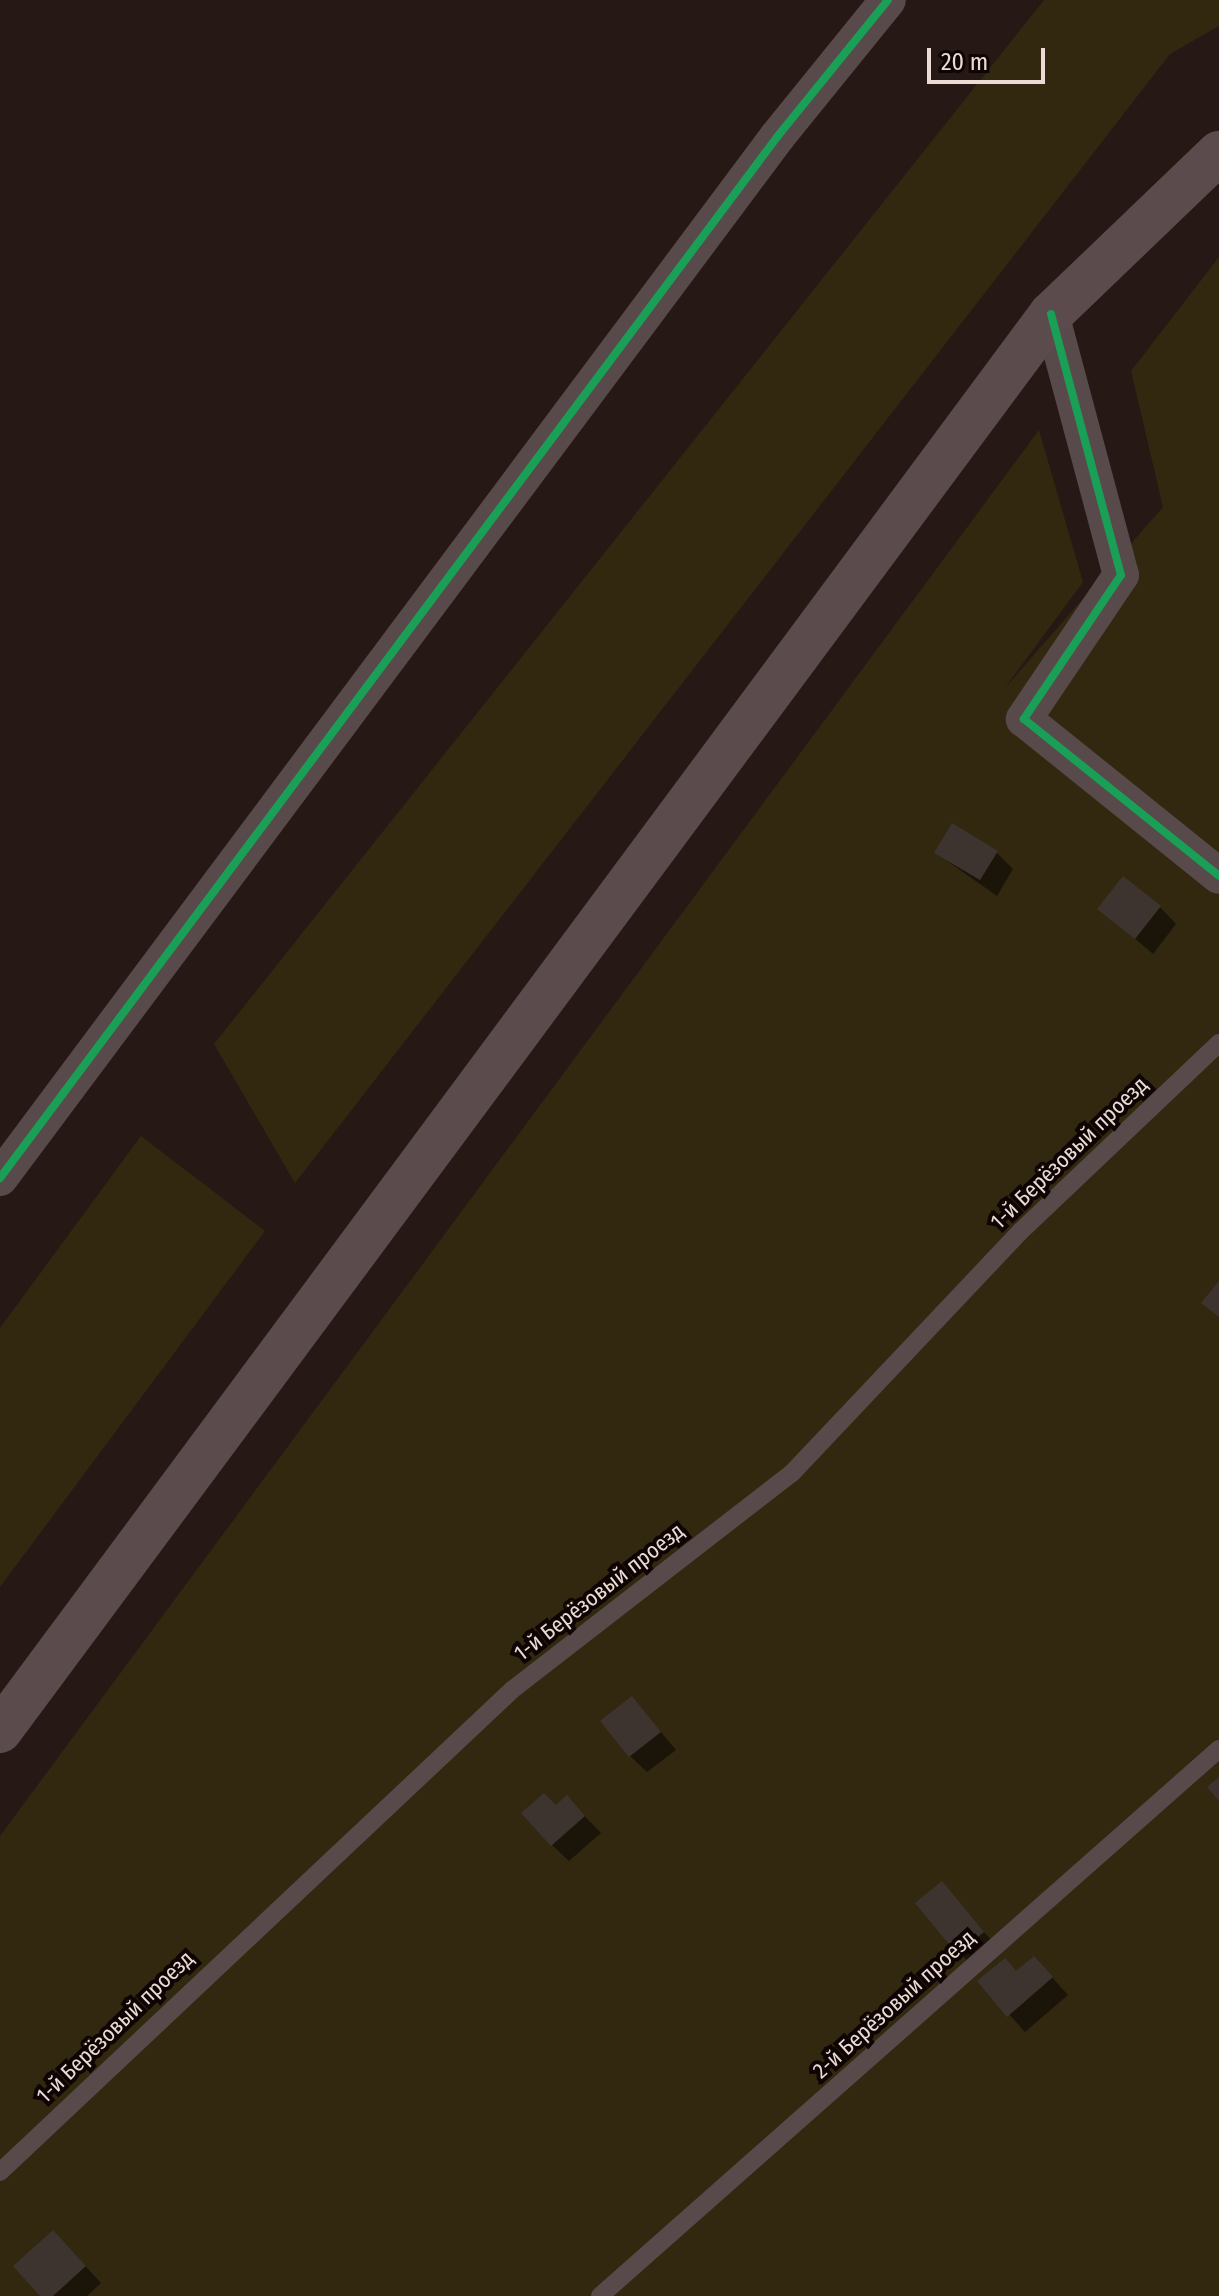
<!DOCTYPE html>
<meta charset="utf-8">
<style>
body{margin:0}
#map{position:relative;width:1219px;height:2296px;overflow:hidden;background:#261815;font-family:"Fira Sans Condensed",sans-serif}
div>[style]{position:absolute}
.green>*{inset:0;background:#32280f}
.shadow>*{inset:0;background:#0007}
.building>*{inset:0;background:#3e342f}
.lane>*{height:18px;margin:-9px;padding:0 9px;transform-origin:9px;border-radius:9px;background:#584a4b}
.street>*{height:36px;margin:-18px;padding:0 18px;transform-origin:18px;border-radius:18px;background:#584a4b}
.secondary>*{height:44px;margin:-22px;padding:0 22px;transform-origin:22px;border-radius:22px;background:#5b4b4d}
.cycleway>*{height:8px;margin:-4px;padding:0 4px;transform-origin:4px;border-radius:4px;background:#1a9f57}
span{translate:-50% -50%;white-space:nowrap;text-align:center;line-height:1.15;-webkit-text-stroke:8px #0d0403;paint-order:stroke}
.street-label{font-size:22px;color:#ecdad5}
.scale{position:absolute;left:927px;top:48px;width:118px;height:36px;box-sizing:border-box;border:4px solid #ecdad5;border-top:0;padding-left:10px;font-size:24px;line-height:28px;white-space:nowrap;color:#ecdad5;-webkit-text-stroke:6px #0d0403;paint-order:stroke}
</style>
<div id="map">
<div class="green">
<i style="clip-path:polygon(1044px 0,1219px 0,1219px 26px,1170px 54px,295px 1183px,214px 1044px)"></i>
<i style="clip-path:polygon(1219px 257px,1219px 2296px,0 2296px,0 1836px,1039px 430px,1083px 582px,1004px 689px,1163px 507px,1131px 371px)"></i>
<i style="clip-path:polygon(141px 1136px,265px 1231px,0 1587px,0 1328px)"></i>
</div>
<div class="shadow">
<i style="clip-path:polygon(996px 852px,1013px 869px,997px 896px,936px 853px)"></i>
<i style="clip-path:polygon(1160px 907px,1176px 924px,1153px 954px,1100px 909px)"></i>
<i style="clip-path:polygon(632px 1698px,676px 1750px,647px 1772px,630px 1756px)"></i>
<i style="clip-path:polygon(567px 1798px,601px 1833px,569px 1861px,552px 1845px,556px 1807px)"></i>
<i style="clip-path:polygon(942px 1884px,999px 1949px,975px 1969px,959px 1952px)"></i>
<i style="clip-path:polygon(1050px 1975px,1068px 1995px,1025px 2032px,980px 1982px)"></i>
<i style="clip-path:polygon(70px 2249px,101px 2283px,87px 2296px,42px 2296px)"></i>
</div>
<div class="building">
<i style="clip-path:polygon(952px 823px,998px 851px,980px 880px,934px 853px)"></i>
<i style="clip-path:polygon(1123px 876px,1161px 906px,1135px 939px,1097px 909px)"></i>
<i style="clip-path:polygon(1219px 1281px,1219px 1317px,1201px 1303px)"></i>
<i style="clip-path:polygon(632px 1696px,661px 1732px,629px 1757px,600px 1721px)"></i>
<i style="clip-path:polygon(1219px 1777px,1219px 1801px,1207px 1787px)"></i>
<i style="clip-path:polygon(544px 1793px,556px 1805px,567px 1795px,585px 1816px,551px 1846px,521px 1813px)"></i>
<i style="clip-path:polygon(942px 1881px,984px 1932px,957px 1954px,915px 1903px)"></i>
<i style="clip-path:polygon(1034px 1956px,1053px 1977px,1007px 2017px,977px 1981px,1005px 1958px,1016px 1971px)"></i>
<i style="clip-path:polygon(53px 2230px,86px 2266px,53px 2296px,40px 2296px,13px 2266px)"></i>
</div>
<div class="lane">
<i style="left:0;top:2172px;width:703px;rotate:-43.27deg"></i>
<i style="left:512px;top:1690px;width:354px;rotate:-37.8deg"></i>
<i style="left:792px;top:1473px;width:333px;rotate:-46.6deg"></i>
<i style="left:1021px;top:1231px;width:273px;rotate:-43.5deg"></i>
<i style="left:600px;top:2296px;width:826px;rotate:-41.47deg"></i>
</div>
<div class="street">
<i style="left:1051px;top:314px;width:270px;rotate:75deg"></i>
<i style="left:1121px;top:575px;width:174px;rotate:124deg"></i>
<i style="left:1024px;top:719px;width:250px;rotate:38.8deg"></i>
<i style="left:0;top:1178px;width:1299px;rotate:-53.26deg"></i>
<i style="left:777px;top:137px;width:176px;rotate:-51deg"></i>
</div>
<div class="secondary">
<i style="left:0;top:1731px;width:1764px;rotate:-53.44deg"></i>
<i style="left:1051px;top:314px;width:233px;rotate:-43.8deg"></i>
</div>
<div class="cycleway">
<i style="left:1051px;top:314px;width:270px;rotate:75deg"></i>
<i style="left:1121px;top:575px;width:174px;rotate:124deg"></i>
<i style="left:1024px;top:719px;width:250px;rotate:38.8deg"></i>
<i style="left:0;top:1178px;width:1299px;rotate:-53.26deg"></i>
<i style="left:777px;top:137px;width:176px;rotate:-51deg"></i>
</div>
<div class="street-label">
<span style="left:1069px;top:1153px;rotate:-44deg">1-й Берёзовый проезд</span>
<span style="left:599px;top:1592px;rotate:-38deg">1-й Берёзовый проезд</span>
<span style="left:894px;top:2004px;rotate:-42deg">2-й Берёзовый проезд</span>
<span style="left:115px;top:2027px;rotate:-44deg">1-й Берёзовый проезд</span>
</div>
<div class="scale">20 m</div>
</div>
